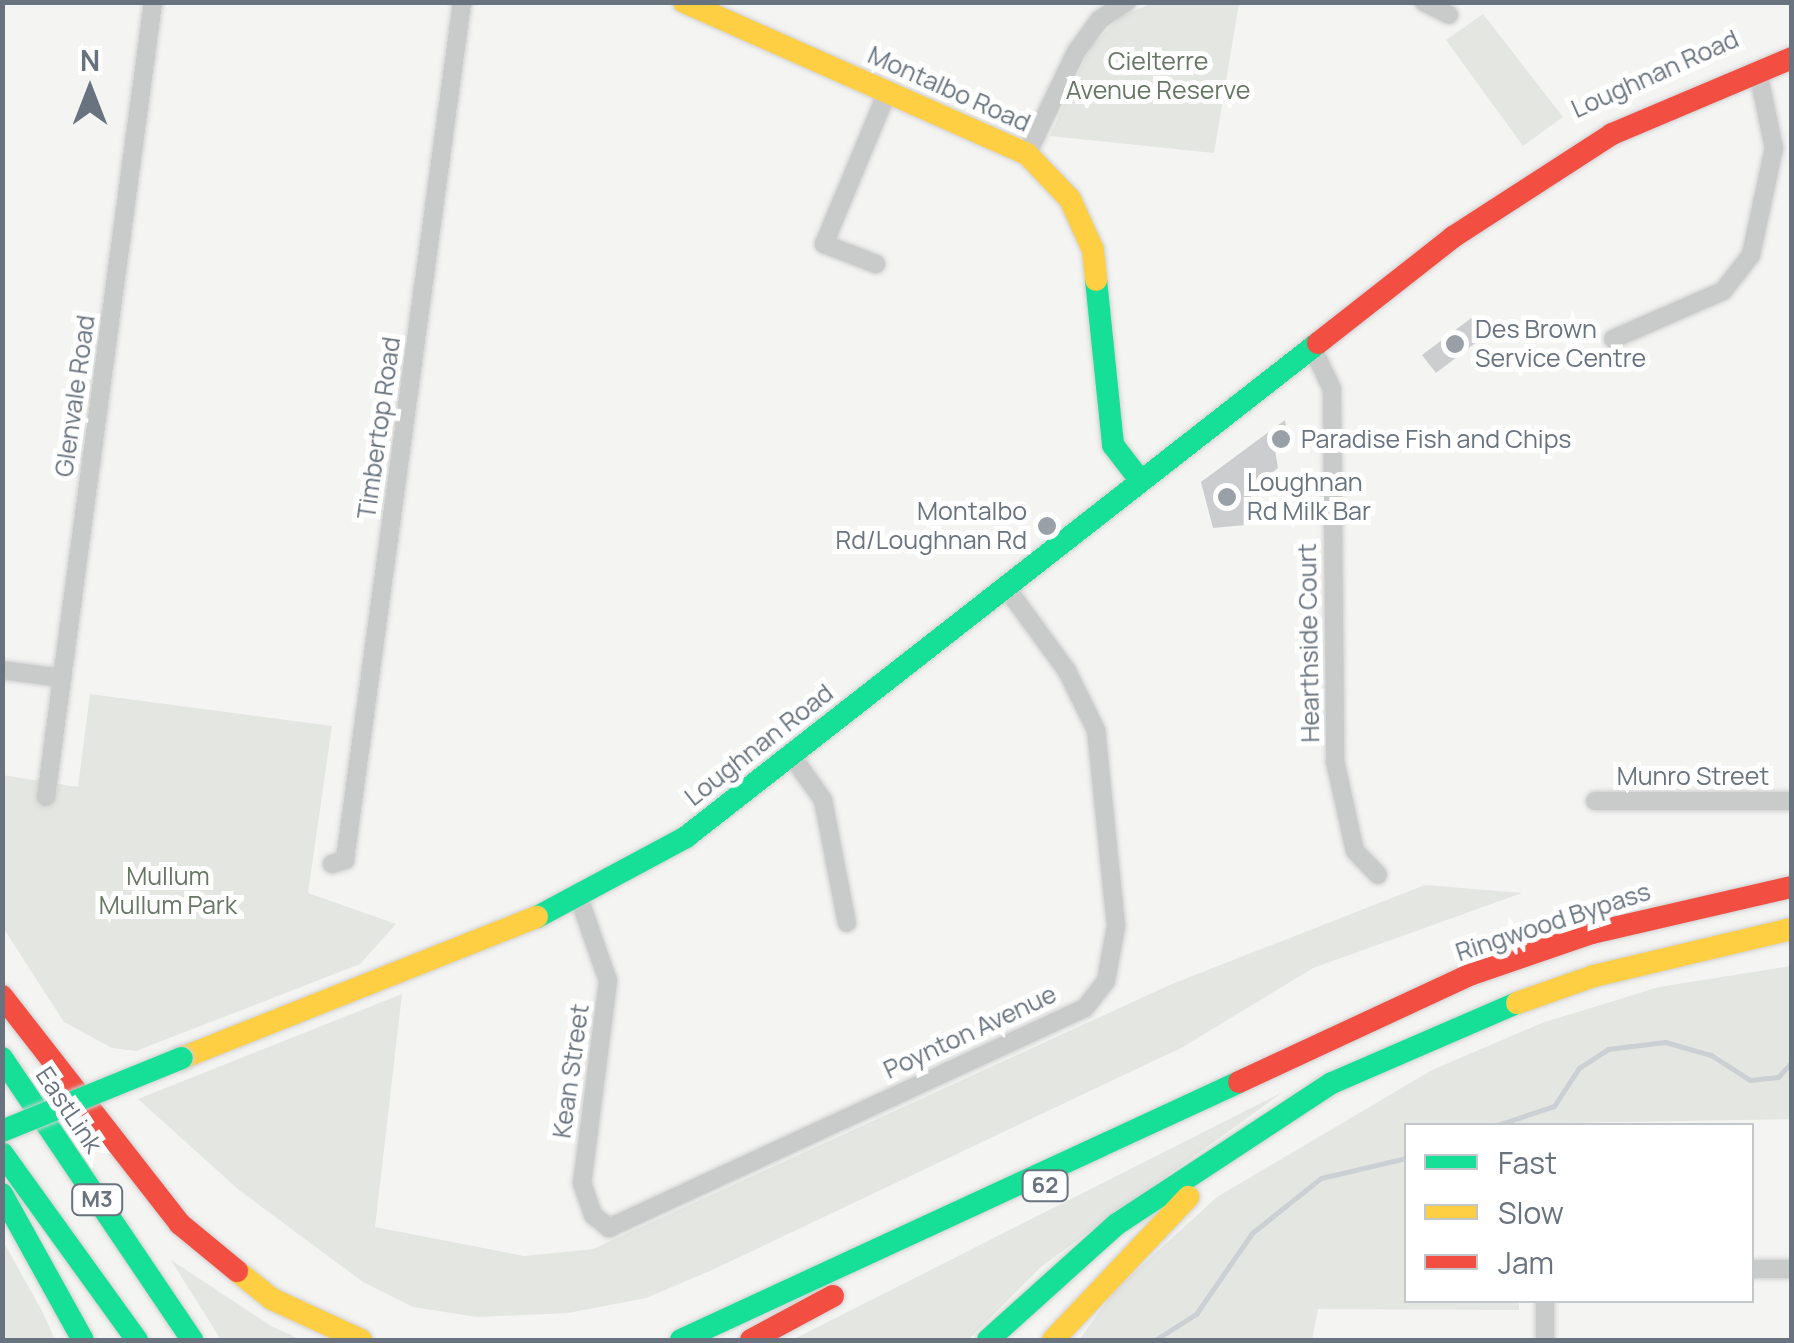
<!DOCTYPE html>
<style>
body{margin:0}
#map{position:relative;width:1794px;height:1343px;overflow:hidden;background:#f4f4f3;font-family:Manrope,sans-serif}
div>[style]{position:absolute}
.green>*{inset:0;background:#e4e6e1}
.stream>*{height:5px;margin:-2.5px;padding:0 2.5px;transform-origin:2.5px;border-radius:2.5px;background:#cbd0d4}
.building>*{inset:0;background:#cccdce}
.roads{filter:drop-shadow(0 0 2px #d0d0d1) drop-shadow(0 0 2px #d0d0d1)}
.street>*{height:18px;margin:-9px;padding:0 9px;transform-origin:9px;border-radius:9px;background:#c9caca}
.fast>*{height:22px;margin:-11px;padding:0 11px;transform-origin:11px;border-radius:11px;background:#16e098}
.slow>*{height:22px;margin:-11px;padding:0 11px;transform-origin:11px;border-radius:11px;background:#ffcf43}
.jam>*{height:22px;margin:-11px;padding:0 11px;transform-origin:11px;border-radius:11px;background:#f24e42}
.bridges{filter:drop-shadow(0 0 2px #d0d0d1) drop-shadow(0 0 2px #d0d0d1)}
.fast-bridge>*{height:22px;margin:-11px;padding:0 11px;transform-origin:11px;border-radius:11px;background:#16e098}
.dots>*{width:28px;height:28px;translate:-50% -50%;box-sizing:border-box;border:5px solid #fff;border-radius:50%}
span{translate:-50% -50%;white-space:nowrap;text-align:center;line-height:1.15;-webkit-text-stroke:10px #fff;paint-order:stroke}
.shield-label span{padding:2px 8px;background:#fff;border:2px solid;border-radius:8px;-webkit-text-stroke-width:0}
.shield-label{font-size:22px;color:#68737f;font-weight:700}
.park-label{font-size:25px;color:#687765}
.street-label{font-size:25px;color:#68737f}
.poi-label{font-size:25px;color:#68737f}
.left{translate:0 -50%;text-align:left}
.right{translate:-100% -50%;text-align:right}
.frame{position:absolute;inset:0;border:5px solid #68737f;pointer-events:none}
.legend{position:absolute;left:1404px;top:1123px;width:350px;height:180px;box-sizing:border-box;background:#fff;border:2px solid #c3c7cc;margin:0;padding:12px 18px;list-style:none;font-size:30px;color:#68737f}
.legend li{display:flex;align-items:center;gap:20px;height:50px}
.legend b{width:50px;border:2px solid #c3c7cc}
.north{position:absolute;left:40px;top:40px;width:100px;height:100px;-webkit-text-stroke:8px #fff;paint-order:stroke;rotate:0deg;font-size:28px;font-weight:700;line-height:40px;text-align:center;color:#68737f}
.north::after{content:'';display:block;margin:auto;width:35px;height:45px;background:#68737f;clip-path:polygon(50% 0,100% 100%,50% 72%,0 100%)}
</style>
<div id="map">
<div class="green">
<i style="clip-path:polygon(1152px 3px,1239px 3px,1214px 153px,1050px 136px,1091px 46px,1122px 16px)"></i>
<i style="clip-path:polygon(1483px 14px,1563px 117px,1523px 146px,1446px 40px)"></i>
<i style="clip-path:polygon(90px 694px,332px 726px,308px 893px,396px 924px,360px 964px,136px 1051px,112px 1048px,64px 1022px,2px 926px,2px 775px,78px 787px)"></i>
<i style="clip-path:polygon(1425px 885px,1522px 893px,1313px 968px,1183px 1047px,712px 1270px,646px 1298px,568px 1313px,477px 1317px,413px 1307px,363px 1282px,239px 1190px,138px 1099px,402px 994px,375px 1227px,524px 1256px,593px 1249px,1172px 984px)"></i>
<i style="clip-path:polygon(1791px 966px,1791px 1119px,1406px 1126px,1406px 1300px,1519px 1301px,1519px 1310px,1318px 1309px,1312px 1340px,1079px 1340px,1115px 1290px,1217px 1197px,1432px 1070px,1542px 1023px,1659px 987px)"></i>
<i style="clip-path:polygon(1283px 1092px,1042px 1266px,968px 1340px,792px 1340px)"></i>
<i style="clip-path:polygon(3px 1241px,42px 1311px,55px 1340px,3px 1340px)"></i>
<i style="clip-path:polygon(171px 1260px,271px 1326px,302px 1340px,221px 1340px)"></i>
</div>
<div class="stream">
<i style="left:1494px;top:1126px;width:63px;rotate:-18.4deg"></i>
<i style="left:1554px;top:1106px;width:45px;rotate:-56.7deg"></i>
<i style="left:1579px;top:1068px;width:35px;rotate:-33deg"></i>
<i style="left:1608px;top:1049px;width:57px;rotate:-7deg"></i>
<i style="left:1665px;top:1042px;width:48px;rotate:15.8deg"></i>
<i style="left:1711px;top:1055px;width:46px;rotate:32.7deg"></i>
<i style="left:1750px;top:1080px;width:28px;rotate:-6deg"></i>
<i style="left:1778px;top:1077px;width:21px;rotate:-47deg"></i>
<i style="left:1155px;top:1340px;width:49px;rotate:-32.4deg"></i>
<i style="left:1196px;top:1314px;width:98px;rotate:-55.3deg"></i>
<i style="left:1252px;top:1233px;width:88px;rotate:-38.6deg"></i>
<i style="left:1321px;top:1178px;width:87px;rotate:-13.2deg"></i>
</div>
<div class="building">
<i style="clip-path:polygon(1474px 316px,1487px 334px,1436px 373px,1422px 355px)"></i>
<i style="clip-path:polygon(1285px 420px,1290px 448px,1275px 450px,1278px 468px,1250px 490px,1256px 524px,1213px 528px,1201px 482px)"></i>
</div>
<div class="roads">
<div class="street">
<i style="left:1424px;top:2px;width:28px;rotate:27deg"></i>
<i style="left:1027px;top:154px;width:113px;rotate:-64.3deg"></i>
<i style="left:1076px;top:52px;width:39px;rotate:-54deg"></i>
<i style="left:1099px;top:20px;width:33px;rotate:-33deg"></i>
<i style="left:876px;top:264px;width:56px;rotate:-159deg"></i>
<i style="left:824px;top:244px;width:167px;rotate:-67.4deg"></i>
<i style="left:1613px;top:339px;width:120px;rotate:-23.6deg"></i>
<i style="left:1723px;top:291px;width:46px;rotate:-52.1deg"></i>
<i style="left:1751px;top:255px;width:109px;rotate:-77.9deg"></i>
<i style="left:1774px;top:148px;width:78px;rotate:-101.9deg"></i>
<i style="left:1311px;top:345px;width:49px;rotate:64.5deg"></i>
<i style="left:1332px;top:389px;width:372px;rotate:89.5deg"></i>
<i style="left:1335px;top:761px;width:92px;rotate:77.5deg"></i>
<i style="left:1355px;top:851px;width:33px;rotate:46deg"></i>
<i style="left:2px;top:670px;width:61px;rotate:7.6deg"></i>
<i style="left:791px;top:755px;width:55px;rotate:54.6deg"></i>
<i style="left:823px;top:800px;width:125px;rotate:79deg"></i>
<i style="left:46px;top:797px;width:802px;rotate:-82.33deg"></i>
<i style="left:1595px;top:801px;width:197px"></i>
<i style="left:332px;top:864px;width:14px;rotate:-17deg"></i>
<i style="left:345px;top:860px;width:866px;rotate:-82.23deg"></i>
<i style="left:579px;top:898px;width:88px;rotate:70.7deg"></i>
<i style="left:608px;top:981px;width:204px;rotate:97.3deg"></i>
<i style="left:582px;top:1183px;width:34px;rotate:71deg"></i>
<i style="left:593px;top:1215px;width:21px;rotate:39deg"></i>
<i style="left:609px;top:1228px;width:524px;rotate:-24.81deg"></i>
<i style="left:1085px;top:1008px;width:34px;rotate:-52deg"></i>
<i style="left:1106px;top:981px;width:56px;rotate:-79.7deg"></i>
<i style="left:1116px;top:926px;width:197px;rotate:-95.8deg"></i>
<i style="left:1096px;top:730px;width:66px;rotate:-116.2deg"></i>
<i style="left:1067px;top:671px;width:105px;rotate:-126.1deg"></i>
<i style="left:1752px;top:1269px;width:40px"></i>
<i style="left:1545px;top:1340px;width:40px;rotate:-90deg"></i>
</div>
<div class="fast">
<i style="left:1096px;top:280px;width:166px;rotate:84.1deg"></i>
<i style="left:1113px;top:445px;width:44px;rotate:52.4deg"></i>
<i style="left:537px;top:917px;width:169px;rotate:-28.2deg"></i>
<i style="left:686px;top:837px;width:802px;rotate:-38.01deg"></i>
<i style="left:2px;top:1058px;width:340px;rotate:56deg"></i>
<i style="left:2px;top:1153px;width:231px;rotate:54.2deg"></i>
<i style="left:2px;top:1194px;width:167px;rotate:61deg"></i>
<i style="left:681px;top:1340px;width:615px;rotate:-24.81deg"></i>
<i style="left:988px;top:1340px;width:173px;rotate:-42deg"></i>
<i style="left:1117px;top:1224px;width:257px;rotate:-33.3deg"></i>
<i style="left:1332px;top:1083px;width:202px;rotate:-23.4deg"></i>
</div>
<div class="slow">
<i style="left:684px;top:2px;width:375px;rotate:23.9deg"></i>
<i style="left:1027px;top:154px;width:62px;rotate:46.3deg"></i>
<i style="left:1070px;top:199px;width:56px;rotate:65.7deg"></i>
<i style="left:1093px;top:250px;width:30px;rotate:84deg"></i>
<i style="left:1517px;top:1003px;width:82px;rotate:-19.3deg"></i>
<i style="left:1594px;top:976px;width:204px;rotate:-13.4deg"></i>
<i style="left:182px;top:1058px;width:382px;rotate:-21.7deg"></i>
<i style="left:237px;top:1271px;width:45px;rotate:38.7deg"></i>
<i style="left:272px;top:1299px;width:98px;rotate:24.7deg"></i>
<i style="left:1053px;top:1340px;width:197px;rotate:-46.6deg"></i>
</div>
<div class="jam">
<i style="left:1318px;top:343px;width:172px;rotate:-38.1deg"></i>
<i style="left:1453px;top:237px;width:189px;rotate:-32.9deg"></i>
<i style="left:1612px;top:134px;width:195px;rotate:-22.9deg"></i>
<i style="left:2px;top:996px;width:289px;rotate:52deg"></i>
<i style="left:180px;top:1224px;width:74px;rotate:39.5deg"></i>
<i style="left:1239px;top:1082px;width:257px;rotate:-24.9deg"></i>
<i style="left:1472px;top:974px;width:127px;rotate:-18.9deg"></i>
<i style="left:1592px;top:933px;width:205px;rotate:-13deg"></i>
<i style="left:751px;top:1340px;width:93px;rotate:-28.2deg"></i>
</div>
</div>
<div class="bridges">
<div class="fast-bridge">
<i style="left:2px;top:1131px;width:194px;rotate:-22.1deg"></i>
</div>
</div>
<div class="dots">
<i style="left:1455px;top:344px;background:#99a0a8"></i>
<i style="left:1281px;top:439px;background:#99a0a8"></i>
<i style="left:1227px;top:497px;background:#99a0a8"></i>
<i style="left:1047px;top:526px;background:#99a0a8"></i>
</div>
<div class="shield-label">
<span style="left:1045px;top:1186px">62</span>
<span style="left:97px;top:1200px">M3</span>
</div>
<div class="park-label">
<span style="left:1158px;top:76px">Cielterre<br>Avenue Reserve</span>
<span style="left:168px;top:891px">Mullum<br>Mullum Park</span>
</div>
<div class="street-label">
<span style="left:1655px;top:74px;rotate:-24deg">Loughnan Road</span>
<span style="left:949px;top:89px;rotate:24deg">Montalbo Road</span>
<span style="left:75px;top:396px;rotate:-82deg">Glenvale Road</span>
<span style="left:379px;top:428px;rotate:-82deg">Timbertop Road</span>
<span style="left:1309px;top:643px;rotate:-91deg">Hearthside Court</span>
<span style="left:759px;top:745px;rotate:-38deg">Loughnan Road</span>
<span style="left:1693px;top:776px">Munro Street</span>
<span style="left:1553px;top:922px;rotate:-18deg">Ringwood Bypass</span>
<span style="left:970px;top:1032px;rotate:-25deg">Poynton Avenue</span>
<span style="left:571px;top:1071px;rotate:-82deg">Kean Street</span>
<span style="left:69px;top:1110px;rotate:56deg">EastLink</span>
</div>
<div class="poi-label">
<span class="left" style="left:1475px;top:344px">Des Brown<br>Service Centre</span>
<span class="left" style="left:1301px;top:439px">Paradise Fish and Chips</span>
<span class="left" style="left:1247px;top:497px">Loughnan<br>Rd Milk Bar</span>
<span class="right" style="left:1027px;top:526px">Montalbo<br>Rd/Loughnan Rd</span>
</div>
<div class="frame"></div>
<ul class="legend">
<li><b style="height:12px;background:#16e098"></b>Fast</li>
<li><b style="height:12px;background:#ffcf43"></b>Slow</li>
<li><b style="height:12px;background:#f24e42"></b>Jam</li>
</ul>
<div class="north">N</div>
</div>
